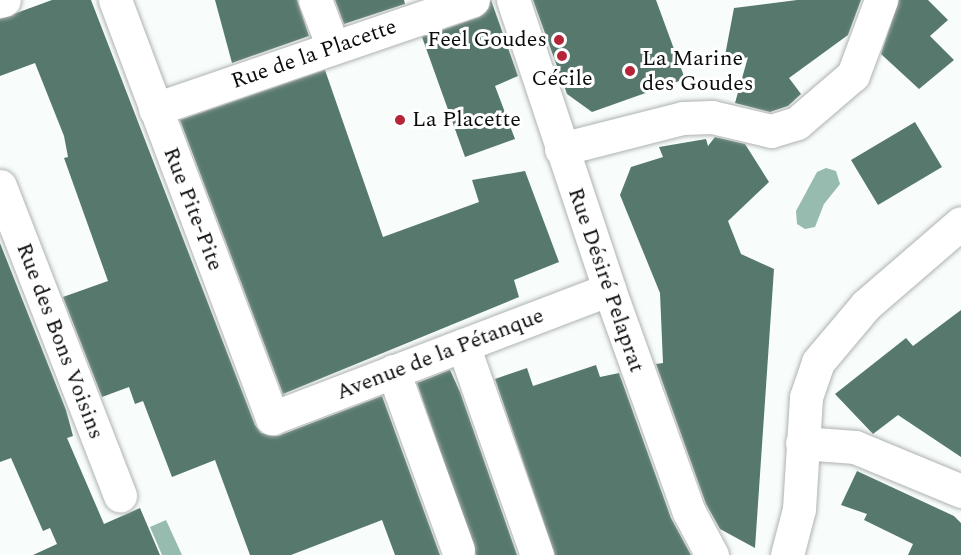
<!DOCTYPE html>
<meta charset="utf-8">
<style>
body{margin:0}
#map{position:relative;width:961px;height:555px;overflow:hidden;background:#f8fdfb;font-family:Spectral,serif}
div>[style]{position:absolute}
.water>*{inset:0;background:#97bbae}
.building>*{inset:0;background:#57796d}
.roads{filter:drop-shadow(0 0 2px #aeb2b0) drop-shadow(0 0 2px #aeb2b0)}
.minor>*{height:33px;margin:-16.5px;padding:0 16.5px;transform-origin:16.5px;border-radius:16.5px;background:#fff}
.dots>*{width:16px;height:16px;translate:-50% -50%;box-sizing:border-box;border:3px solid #fff;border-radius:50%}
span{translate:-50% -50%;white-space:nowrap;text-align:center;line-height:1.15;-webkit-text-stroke:6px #fff;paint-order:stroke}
.poi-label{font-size:22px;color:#0b0c0c}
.right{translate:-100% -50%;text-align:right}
.left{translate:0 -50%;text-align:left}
.street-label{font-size:22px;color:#0b0c0c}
</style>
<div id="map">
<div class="water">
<i style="clip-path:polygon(826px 168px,836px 171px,840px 184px,824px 204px,815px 227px,805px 229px,797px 224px,796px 211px,817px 172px)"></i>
<i style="clip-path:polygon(166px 520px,182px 555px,162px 555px,150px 527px)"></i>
</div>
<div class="building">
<i style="clip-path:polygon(52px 0,91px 0,255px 425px,261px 433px,278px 436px,382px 396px,440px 555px,395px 555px,382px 520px,291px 555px,250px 555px,215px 460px,172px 477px,143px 401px,135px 404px,129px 387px,102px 397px,63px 297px,108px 281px,64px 158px,68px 157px,64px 136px,35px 63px,0 76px,0 19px)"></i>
<i style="clip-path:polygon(215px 0,297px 0,309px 36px,232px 63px)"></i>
<i style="clip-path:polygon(335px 0,404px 0,405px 4px,344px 24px)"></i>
<i style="clip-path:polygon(491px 0,518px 76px,495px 86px,515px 139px,465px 157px,422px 37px,480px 17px)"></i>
<i style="clip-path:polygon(533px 0,656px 0,685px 79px,592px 112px,567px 94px)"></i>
<i style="clip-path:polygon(797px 0,861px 0,848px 35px,789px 78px,801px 94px,788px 106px,770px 112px,735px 103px,748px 57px,723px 66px,734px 8px)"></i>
<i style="clip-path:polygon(899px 0,928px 0,948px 20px,930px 36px,954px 60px,919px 89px,881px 54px)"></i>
<i style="clip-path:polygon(325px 70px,383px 237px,479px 202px,472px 180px,525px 171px,559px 262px,514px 280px,519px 297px,283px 394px,180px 120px)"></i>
<i style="clip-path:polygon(915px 122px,942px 167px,878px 205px,851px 160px)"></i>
<i style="clip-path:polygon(715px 137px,745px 144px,769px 182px,728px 221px,741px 254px,774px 269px,755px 548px,720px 529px,706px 504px,656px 364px,663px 363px,660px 293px,620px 195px,631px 167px,663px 157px,659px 147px,706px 139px,708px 146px)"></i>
<i style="clip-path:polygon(0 243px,66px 410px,73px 436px,67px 438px,104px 524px,140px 508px,160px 555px,33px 555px,57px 544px,50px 528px,43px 531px,11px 458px,0 462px)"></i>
<i style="clip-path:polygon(961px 310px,961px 457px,898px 415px,873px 434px,835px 394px,906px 338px,913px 346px)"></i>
<i style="clip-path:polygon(596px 365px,600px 377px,619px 373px,671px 518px,691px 555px,555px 555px,495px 379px,527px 368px,533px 386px)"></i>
<i style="clip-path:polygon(450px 370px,460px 392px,517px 555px,476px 555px,417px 383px)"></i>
<i style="clip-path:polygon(857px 471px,954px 516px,961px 523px,961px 555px,908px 555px,913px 544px,864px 520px,867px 514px,841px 505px)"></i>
</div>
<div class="roads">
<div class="minor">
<i style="left:115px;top:0;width:447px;rotate:69.4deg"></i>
<i style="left:272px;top:418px;width:361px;rotate:-20.9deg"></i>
<i style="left:315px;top:0;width:50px;rotate:69deg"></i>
<i style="left:513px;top:0;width:305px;rotate:71.6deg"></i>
<i style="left:609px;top:289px;width:237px;rotate:70.3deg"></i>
<i style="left:689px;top:512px;width:49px;rotate:61.9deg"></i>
<i style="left:0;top:1px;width:4px;rotate:-14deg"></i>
<i style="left:155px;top:109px;width:336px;rotate:-18.9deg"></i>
<i style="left:561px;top:149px;width:126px;rotate:-14.3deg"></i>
<i style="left:683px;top:118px;width:29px;rotate:-2deg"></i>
<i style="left:712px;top:117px;width:61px;rotate:13.3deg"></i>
<i style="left:771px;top:131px;width:27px;rotate:-17deg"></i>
<i style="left:797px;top:123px;width:74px;rotate:-40.6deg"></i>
<i style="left:853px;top:75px;width:80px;rotate:-69.5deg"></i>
<i style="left:0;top:186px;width:332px;rotate:68.8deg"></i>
<i style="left:463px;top:345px;width:223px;rotate:70.6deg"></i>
<i style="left:393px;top:371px;width:190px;rotate:70deg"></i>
<i style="left:802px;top:443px;width:53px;rotate:4.3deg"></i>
<i style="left:855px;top:447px;width:115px;rotate:22.5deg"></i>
<i style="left:787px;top:555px;width:48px;rotate:-75.4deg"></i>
<i style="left:799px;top:509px;width:112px;rotate:-86.4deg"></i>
<i style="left:806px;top:397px;width:37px;rotate:-71deg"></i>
<i style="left:818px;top:362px;width:75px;rotate:-49.9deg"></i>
<i style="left:866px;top:305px;width:125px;rotate:-40.8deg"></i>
</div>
</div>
<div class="dots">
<i style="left:559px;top:40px;background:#b62437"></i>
<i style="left:562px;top:56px;background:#b62437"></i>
<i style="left:630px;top:71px;background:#b62437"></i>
<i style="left:400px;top:120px;background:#b62437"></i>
</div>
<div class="poi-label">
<span class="right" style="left:547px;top:40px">Feel Goudes</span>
<span class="left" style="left:642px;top:71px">La Marine<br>des Goudes</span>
<span style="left:562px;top:79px">Cécile</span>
<span class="left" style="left:412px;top:120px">La Placette</span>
</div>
<div class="street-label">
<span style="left:314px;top:54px;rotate:-19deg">Rue de la Placette</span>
<span style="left:193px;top:209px;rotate:69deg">Rue Pite-Pite</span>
<span style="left:606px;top:280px;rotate:71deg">Rue Désiré Pelaprat</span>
<span style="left:60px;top:341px;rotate:69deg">Rue des Bons Voisins</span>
<span style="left:440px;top:354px;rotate:-21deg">Avenue de la Pétanque</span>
</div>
</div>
